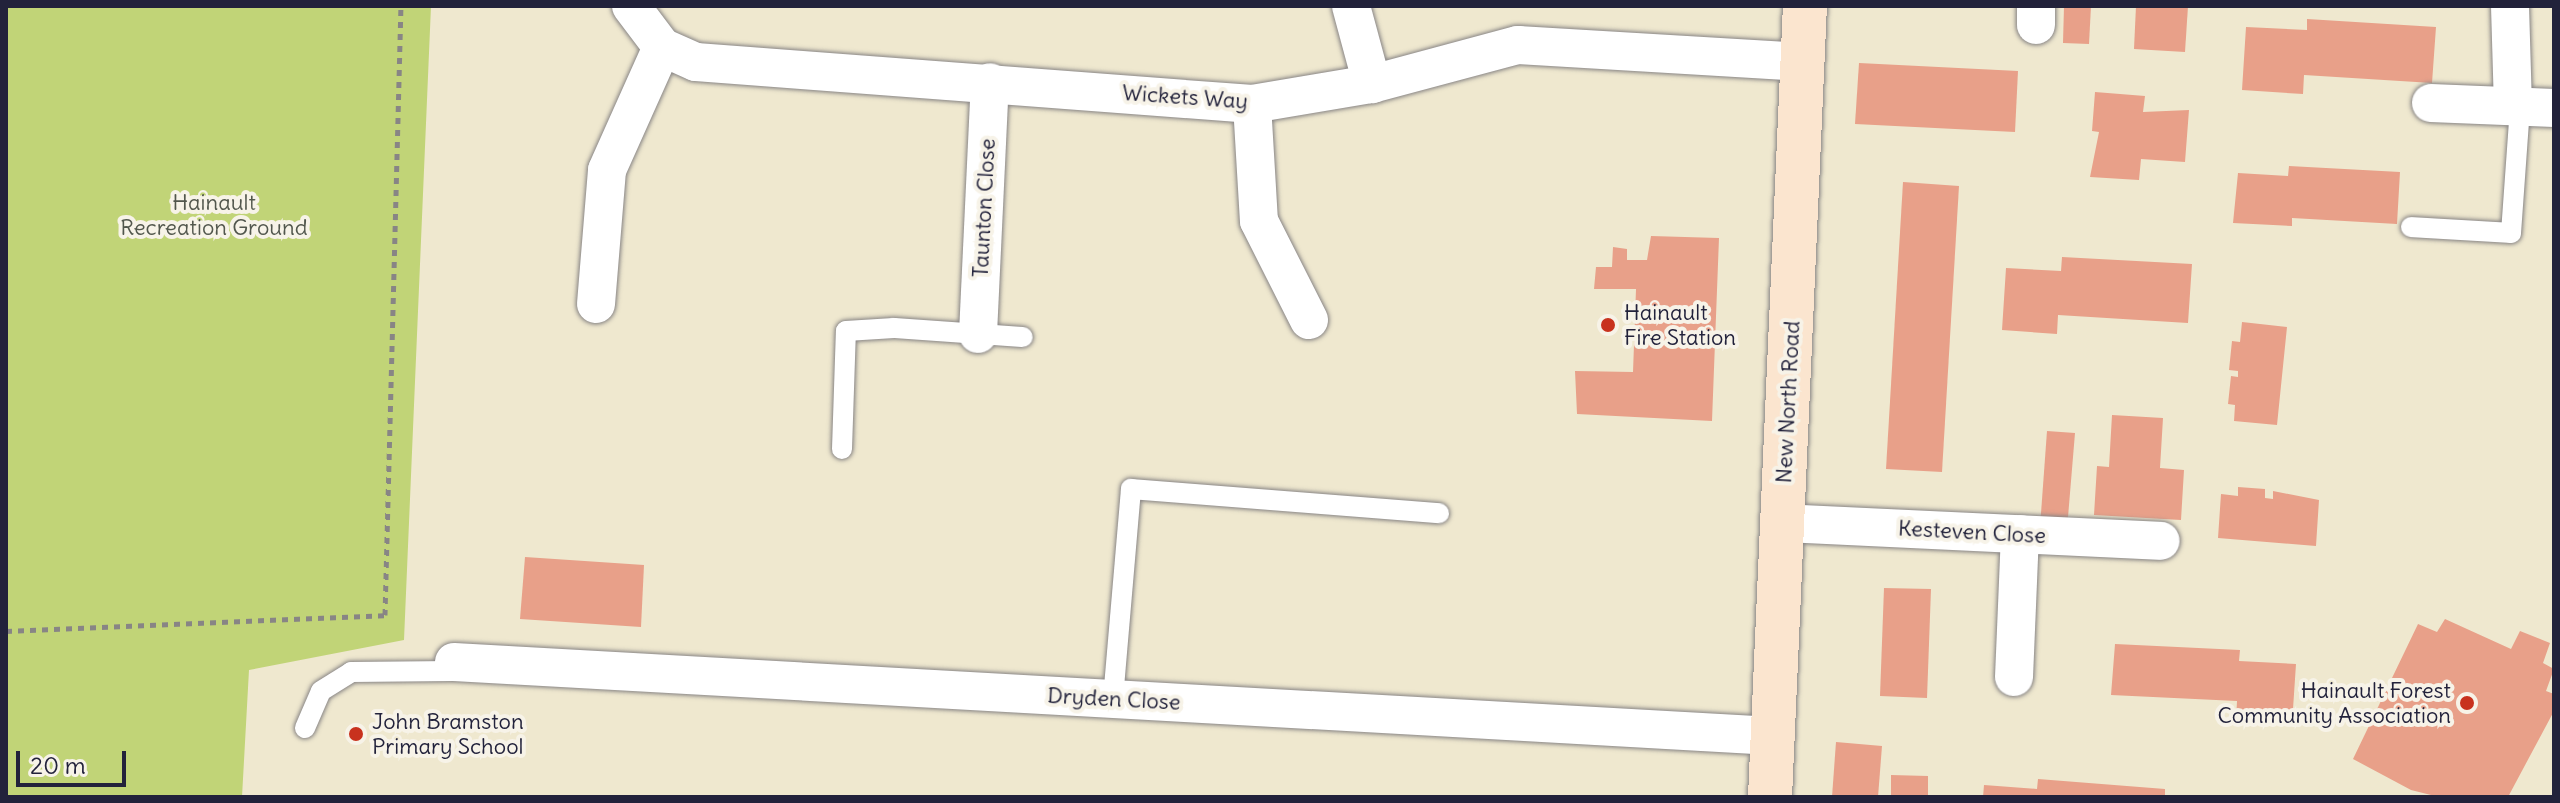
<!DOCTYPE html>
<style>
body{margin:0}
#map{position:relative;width:2560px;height:803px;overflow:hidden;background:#efe8cf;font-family:Delius,sans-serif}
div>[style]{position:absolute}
.green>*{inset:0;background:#c1d477}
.building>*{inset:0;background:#e8a089}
.path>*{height:5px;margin-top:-2.5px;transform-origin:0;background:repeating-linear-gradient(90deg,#888585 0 6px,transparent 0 12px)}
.roads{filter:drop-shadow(0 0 2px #888585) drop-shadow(0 0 2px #888585)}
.lane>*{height:20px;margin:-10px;padding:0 10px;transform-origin:10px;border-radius:10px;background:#fff}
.street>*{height:38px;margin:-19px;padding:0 19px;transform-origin:19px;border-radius:19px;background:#fff}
.secondary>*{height:44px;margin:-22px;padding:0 22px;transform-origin:22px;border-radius:22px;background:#fbe5cf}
.dots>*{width:22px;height:22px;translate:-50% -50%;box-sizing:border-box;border:4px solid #f7f3e8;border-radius:50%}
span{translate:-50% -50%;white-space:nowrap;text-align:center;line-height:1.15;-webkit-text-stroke:8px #f7f3e8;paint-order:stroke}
.street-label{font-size:22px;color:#22223b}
.park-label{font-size:22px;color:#52574d}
.poi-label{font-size:22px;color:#22223b}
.left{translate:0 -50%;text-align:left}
.right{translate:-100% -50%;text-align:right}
.frame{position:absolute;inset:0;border:8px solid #22223b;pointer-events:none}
.scale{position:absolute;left:16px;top:751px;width:110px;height:36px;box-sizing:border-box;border:4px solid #22223b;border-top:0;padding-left:10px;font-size:24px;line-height:28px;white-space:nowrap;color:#22223b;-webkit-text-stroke:6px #f7f3e8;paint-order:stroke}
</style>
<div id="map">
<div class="green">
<i style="clip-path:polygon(6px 6px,431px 6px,404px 640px,249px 670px,242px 797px,6px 797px)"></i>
</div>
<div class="building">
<i style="clip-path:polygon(2064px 6px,2091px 6px,2089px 44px,2063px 43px)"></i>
<i style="clip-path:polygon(2136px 6px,2188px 6px,2185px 52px,2134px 49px)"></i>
<i style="clip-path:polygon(2307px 19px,2436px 27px,2432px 83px,2304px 75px,2303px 94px,2242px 90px,2246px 27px,2307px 30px)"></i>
<i style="clip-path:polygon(1859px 63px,2018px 71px,2015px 132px,1855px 124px)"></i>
<i style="clip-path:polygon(2095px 92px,2145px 96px,2143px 112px,2189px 110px,2185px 162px,2141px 159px,2139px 180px,2090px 177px,2099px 132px,2092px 131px)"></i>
<i style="clip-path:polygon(2289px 166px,2400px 172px,2397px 224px,2292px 218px,2292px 226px,2233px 223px,2238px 173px,2288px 176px)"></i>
<i style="clip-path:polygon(1903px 182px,1959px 186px,1942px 472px,1886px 469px)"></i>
<i style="clip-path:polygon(1651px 236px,1719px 238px,1712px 421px,1577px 414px,1575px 371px,1633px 372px,1636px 289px,1594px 289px,1596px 267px,1612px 267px,1613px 247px,1627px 249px,1627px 260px,1647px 260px)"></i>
<i style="clip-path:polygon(2062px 257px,2192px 264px,2188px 323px,2058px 315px,2057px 334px,2002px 330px,2006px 268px,2061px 271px)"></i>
<i style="clip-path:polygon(2242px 322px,2287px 327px,2277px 425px,2234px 421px,2235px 405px,2228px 404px,2231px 376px,2238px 377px,2238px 371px,2229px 370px,2232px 341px,2240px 342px)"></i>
<i style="clip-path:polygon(2112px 415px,2163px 418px,2160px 468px,2184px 470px,2181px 520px,2094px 515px,2097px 466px,2109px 467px)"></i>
<i style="clip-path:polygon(2047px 431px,2075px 433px,2067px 529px,2040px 527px)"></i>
<i style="clip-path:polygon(2238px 487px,2265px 489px,2265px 498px,2273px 499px,2273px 491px,2319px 500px,2316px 546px,2218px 538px,2221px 494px,2238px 496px)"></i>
<i style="clip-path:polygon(525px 557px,644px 565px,641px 627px,520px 619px)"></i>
<i style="clip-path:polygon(1884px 588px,1931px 589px,1927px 698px,1880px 696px)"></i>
<i style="clip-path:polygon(2445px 619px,2511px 649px,2520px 631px,2550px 643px,2543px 663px,2554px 669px,2546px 691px,2554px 694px,2554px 711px,2508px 797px,2439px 797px,2411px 790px,2353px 759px,2418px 624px,2437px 632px)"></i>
<i style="clip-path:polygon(2115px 644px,2240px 650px,2239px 661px,2296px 664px,2292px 724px,2236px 721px,2237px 701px,2111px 695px)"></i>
<i style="clip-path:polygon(1836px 742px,1882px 746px,1878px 797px,1832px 797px)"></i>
<i style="clip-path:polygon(1891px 775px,1928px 776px,1928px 797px,1891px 797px)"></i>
<i style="clip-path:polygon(2038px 779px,2165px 789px,2165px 797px,1983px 797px,1984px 785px,2037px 789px)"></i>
</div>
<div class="path">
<i style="left:6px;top:631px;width:379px;rotate:-2.4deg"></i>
<i style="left:385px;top:615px;width:609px;rotate:-88.5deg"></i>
</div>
<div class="roads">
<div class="lane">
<i style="left:2411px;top:227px;width:100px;rotate:3.4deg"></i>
<i style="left:2511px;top:233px;width:126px;rotate:-85.9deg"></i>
<i style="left:842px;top:449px;width:118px;rotate:-88.1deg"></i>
<i style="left:846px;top:331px;width:48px;rotate:-3.6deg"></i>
<i style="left:894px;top:328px;width:129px;rotate:4deg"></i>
<i style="left:1113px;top:699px;width:211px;rotate:-85.1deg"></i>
<i style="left:1131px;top:489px;width:309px;rotate:4.5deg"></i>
<i style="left:305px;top:728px;width:40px;rotate:-66.6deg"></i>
<i style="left:321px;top:691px;width:36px;rotate:-32deg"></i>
<i style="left:351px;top:672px;width:101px;rotate:-0.6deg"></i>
<i style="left:452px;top:671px;width:9px;rotate:-77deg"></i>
</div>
<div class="street">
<i style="left:631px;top:6px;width:51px;rotate:52.9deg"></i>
<i style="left:662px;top:47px;width:37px;rotate:24deg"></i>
<i style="left:696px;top:62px;width:558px;rotate:4.32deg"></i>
<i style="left:1252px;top:104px;width:122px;rotate:-9.5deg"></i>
<i style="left:1372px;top:84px;width:151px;rotate:-15deg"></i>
<i style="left:1518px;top:45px;width:286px;rotate:3.4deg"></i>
<i style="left:1351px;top:6px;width:81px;rotate:74.9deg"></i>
<i style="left:2510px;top:6px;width:100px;rotate:88.3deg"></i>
<i style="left:2036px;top:25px;width:19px;rotate:-90deg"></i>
<i style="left:2431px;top:103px;width:123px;rotate:2.3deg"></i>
<i style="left:1252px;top:104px;width:117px;rotate:86.6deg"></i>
<i style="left:1259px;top:221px;width:111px;rotate:63.2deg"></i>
<i style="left:596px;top:304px;width:134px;rotate:-85.3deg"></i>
<i style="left:607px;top:170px;width:135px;rotate:-65.9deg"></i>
<i style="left:978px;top:334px;width:252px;rotate:-87.3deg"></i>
<i style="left:1783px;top:523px;width:378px;rotate:2.7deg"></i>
<i style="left:454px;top:662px;width:1321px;rotate:3.21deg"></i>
<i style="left:2014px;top:677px;width:143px;rotate:-87.6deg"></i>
</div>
<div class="secondary">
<i style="left:1770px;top:797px;width:792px;rotate:-87.47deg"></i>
</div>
</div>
<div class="dots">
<i style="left:1608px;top:325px;background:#c8321e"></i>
<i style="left:2467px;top:703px;background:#c8321e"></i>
<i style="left:356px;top:734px;background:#c8321e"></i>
</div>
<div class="street-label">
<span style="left:1185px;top:97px;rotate:4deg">Wickets Way</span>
<span style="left:984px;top:208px;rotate:-87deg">Taunton Close</span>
<span style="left:1788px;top:402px;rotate:-87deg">New North Road</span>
<span style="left:1972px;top:532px;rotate:3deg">Kesteven Close</span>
<span style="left:1114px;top:699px;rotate:3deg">Dryden Close</span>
</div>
<div class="park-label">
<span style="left:214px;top:215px">Hainault<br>Recreation Ground</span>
</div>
<div class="poi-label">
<span class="left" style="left:1624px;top:325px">Hainault<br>Fire Station</span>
<span class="right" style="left:2451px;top:703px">Hainault Forest<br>Community Association</span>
<span class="left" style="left:372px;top:734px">John Bramston<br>Primary School</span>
</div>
<div class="frame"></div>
<div class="scale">20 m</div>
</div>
